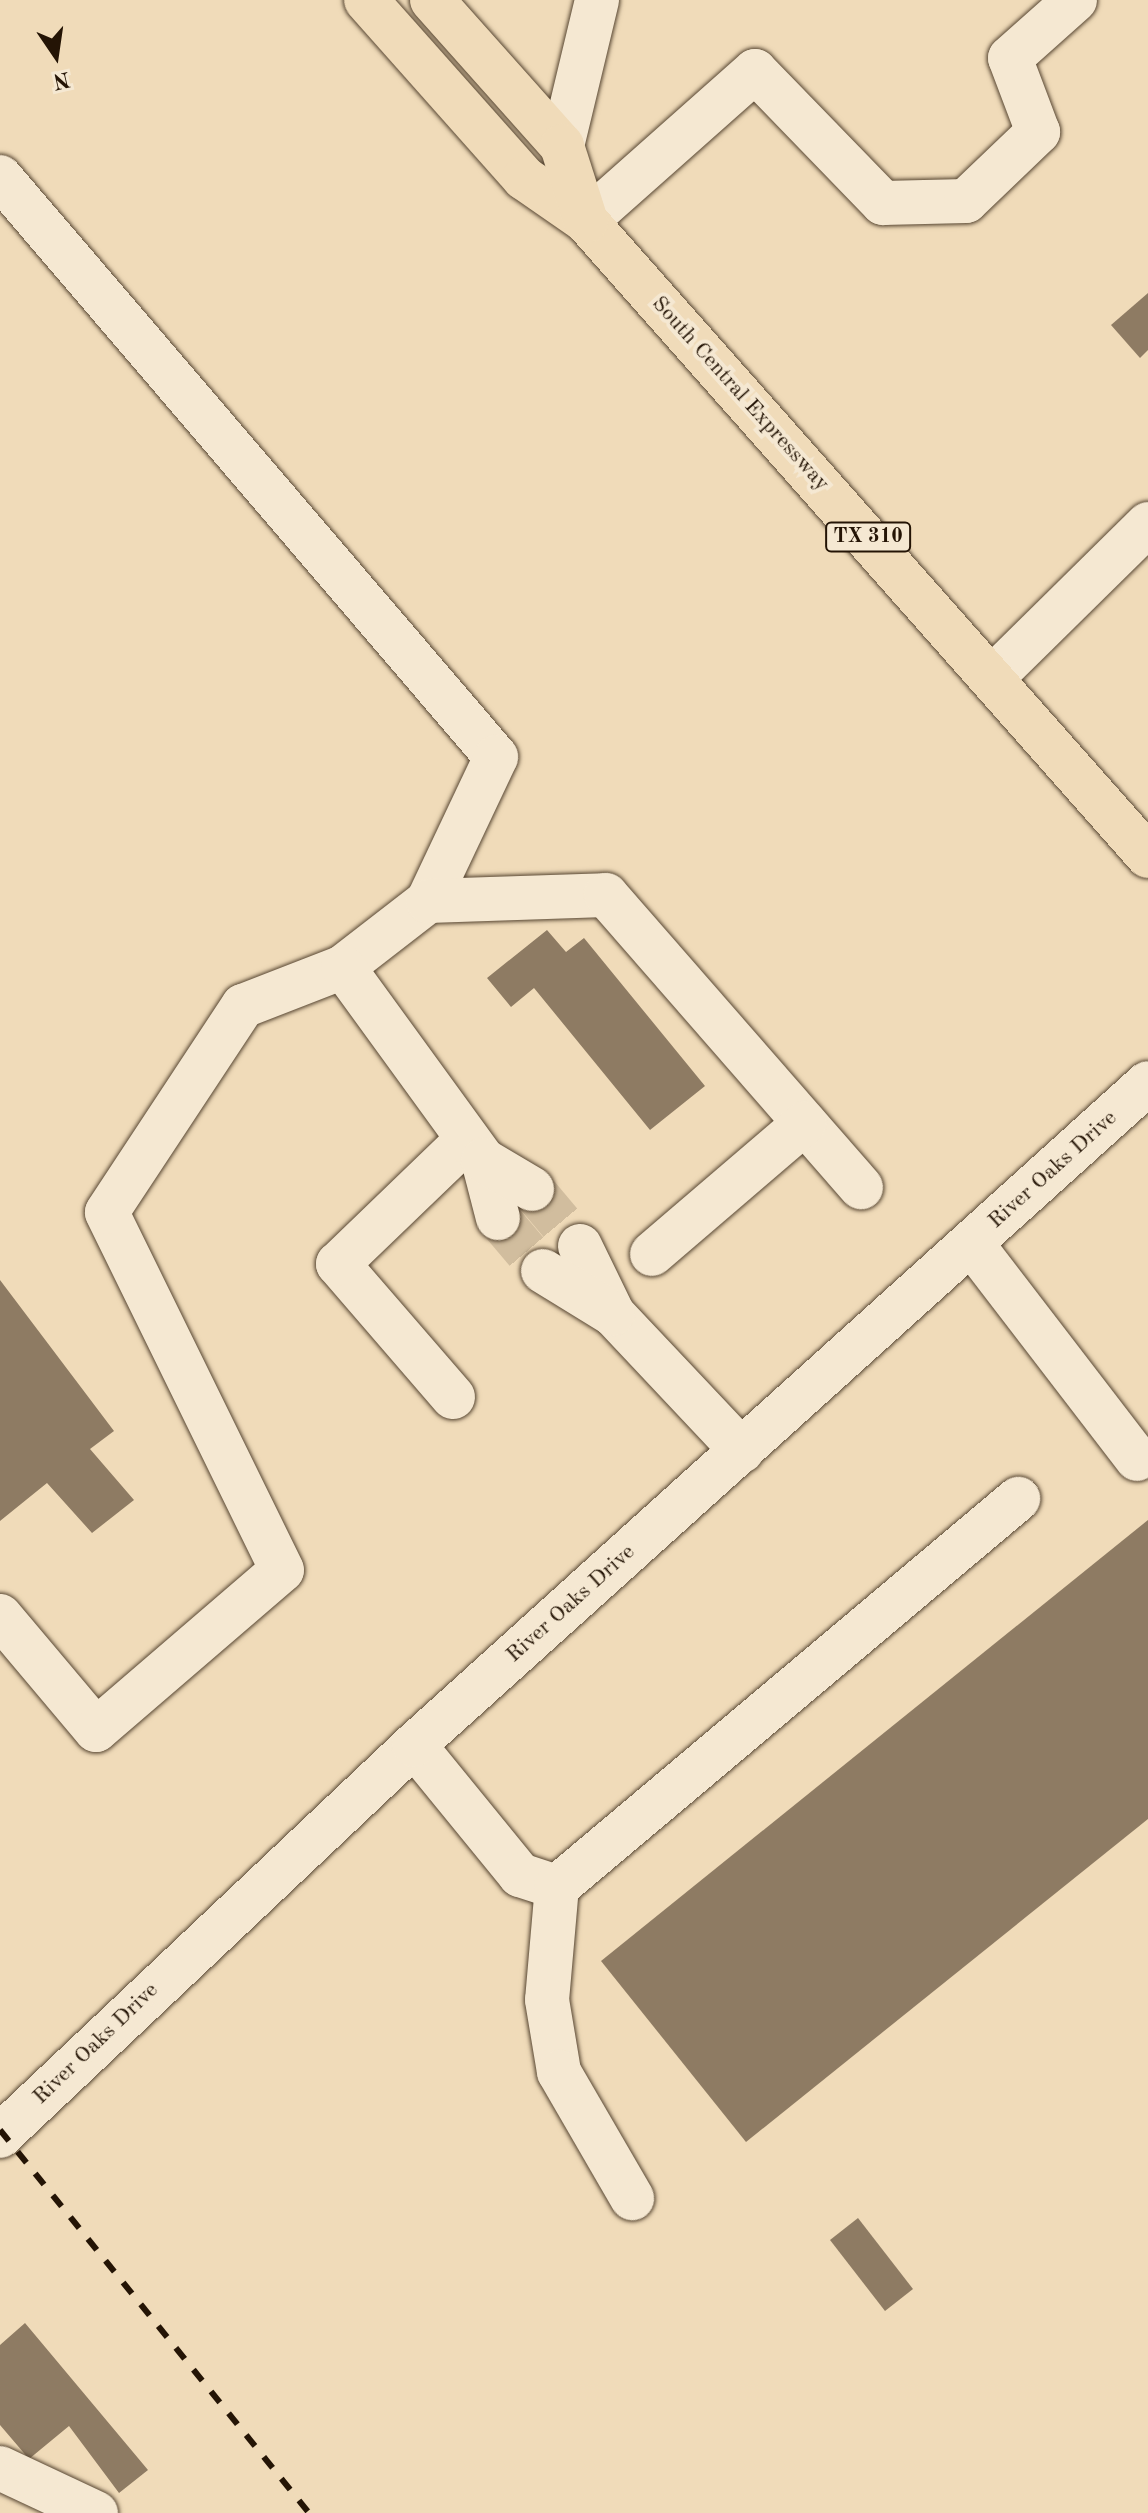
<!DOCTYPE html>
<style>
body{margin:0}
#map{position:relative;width:1148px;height:2513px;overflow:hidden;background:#f0dbb9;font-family:"Old Standard TT",serif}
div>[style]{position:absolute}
.building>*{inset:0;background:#8e7b63}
.minor-tunnel>*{height:44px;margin-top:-22px;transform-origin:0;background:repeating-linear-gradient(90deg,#d1bd9e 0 44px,transparent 0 66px)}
.roads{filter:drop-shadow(0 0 2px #574632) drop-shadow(0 0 2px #574632)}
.minor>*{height:44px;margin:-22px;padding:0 22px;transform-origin:22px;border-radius:22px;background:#f5e8d2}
.major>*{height:44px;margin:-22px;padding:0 22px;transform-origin:22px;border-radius:22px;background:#f0dbb9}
.rail>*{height:6px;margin-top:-3px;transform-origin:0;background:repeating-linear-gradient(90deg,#241405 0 14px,transparent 0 28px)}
span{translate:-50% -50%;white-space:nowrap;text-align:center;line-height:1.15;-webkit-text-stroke:8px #f5e8d2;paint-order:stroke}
.shield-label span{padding:2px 6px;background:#f5e8d2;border:2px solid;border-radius:6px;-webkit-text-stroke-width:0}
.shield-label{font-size:20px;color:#241405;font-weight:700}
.street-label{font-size:22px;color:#241405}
.north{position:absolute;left:16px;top:16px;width:80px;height:80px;-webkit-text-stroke:6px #f5e8d2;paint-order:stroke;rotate:167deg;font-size:22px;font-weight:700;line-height:32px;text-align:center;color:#241405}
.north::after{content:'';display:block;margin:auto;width:28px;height:36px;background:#241405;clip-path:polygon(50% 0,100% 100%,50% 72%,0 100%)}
</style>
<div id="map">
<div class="building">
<i style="clip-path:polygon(1148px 293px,1148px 350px,1140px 358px,1111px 325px)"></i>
<i style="clip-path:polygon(547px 930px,566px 952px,584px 938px,705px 1086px,650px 1130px,534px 988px,511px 1007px,487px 978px)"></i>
<i style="clip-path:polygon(0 1280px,114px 1431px,90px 1449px,134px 1500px,92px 1533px,47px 1483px,0 1521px)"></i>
<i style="clip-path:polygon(1148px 1520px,1148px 1819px,746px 2142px,601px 1961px)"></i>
<i style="clip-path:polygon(858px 2218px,913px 2289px,885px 2311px,830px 2240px)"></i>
<i style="clip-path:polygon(25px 2323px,148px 2470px,119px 2493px,69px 2426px,29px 2459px,0 2425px,0 2345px)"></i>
</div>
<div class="minor-tunnel">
<i style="left:532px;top:1189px;width:75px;rotate:49.9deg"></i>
<i style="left:498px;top:1218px;width:70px;rotate:49.7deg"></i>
</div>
<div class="roads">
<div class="minor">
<i style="left:562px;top:146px;width:150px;rotate:-76.5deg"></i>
<i style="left:0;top:177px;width:763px;rotate:49.46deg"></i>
<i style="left:496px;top:757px;width:159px;rotate:115.3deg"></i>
<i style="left:586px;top:221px;width:226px;rotate:-41.6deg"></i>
<i style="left:755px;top:71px;width:184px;rotate:45.9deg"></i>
<i style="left:883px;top:203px;width:83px;rotate:-1.4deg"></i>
<i style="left:966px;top:201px;width:100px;rotate:-43.8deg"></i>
<i style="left:1038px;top:132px;width:79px;rotate:-110.7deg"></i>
<i style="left:1010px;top:58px;width:87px;rotate:-41.7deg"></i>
<i style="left:993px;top:677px;width:218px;rotate:-44.6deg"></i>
<i style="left:343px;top:967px;width:108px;rotate:-37.8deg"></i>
<i style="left:428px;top:901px;width:178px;rotate:-1.9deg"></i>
<i style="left:606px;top:895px;width:388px;rotate:48.9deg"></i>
<i style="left:483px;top:1160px;width:60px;rotate:75.5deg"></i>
<i style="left:972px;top:1244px;width:271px;rotate:52.5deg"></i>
<i style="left:580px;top:1246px;width:76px;rotate:64.1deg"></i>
<i style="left:613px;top:1314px;width:188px;rotate:46.7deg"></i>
<i style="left:652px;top:1254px;width:201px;rotate:-40.6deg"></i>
<i style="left:543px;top:1271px;width:82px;rotate:31.6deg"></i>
<i style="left:453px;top:1397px;width:176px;rotate:-130.8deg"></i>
<i style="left:338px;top:1264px;width:180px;rotate:-43.9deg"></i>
<i style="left:0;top:1616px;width:149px;rotate:49.9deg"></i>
<i style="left:96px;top:1730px;width:245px;rotate:-40.7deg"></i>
<i style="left:282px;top:1570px;width:398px;rotate:-116.1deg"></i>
<i style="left:107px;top:1212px;width:247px;rotate:-56.6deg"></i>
<i style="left:243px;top:1006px;width:107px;rotate:-21.3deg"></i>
<i style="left:343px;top:967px;width:238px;rotate:54deg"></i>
<i style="left:483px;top:1160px;width:57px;rotate:30.6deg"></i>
<i style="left:414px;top:1745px;width:168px;rotate:50.8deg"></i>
<i style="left:520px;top:1875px;width:39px;rotate:18deg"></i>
<i style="left:557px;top:1887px;width:603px;rotate:-40.09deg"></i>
<i style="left:557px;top:1886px;width:114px;rotate:95deg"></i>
<i style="left:547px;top:2000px;width:73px;rotate:80.5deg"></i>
<i style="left:559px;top:2072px;width:146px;rotate:59.9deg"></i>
<i style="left:0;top:2136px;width:569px;rotate:-43.36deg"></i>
<i style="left:414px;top:1745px;width:988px;rotate:-42.05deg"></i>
<i style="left:0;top:2468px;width:106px;rotate:25.1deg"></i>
</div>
<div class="major">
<i style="left:366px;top:0;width:238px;rotate:48.4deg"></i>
<i style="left:524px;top:178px;width:75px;rotate:34.7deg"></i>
<i style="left:586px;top:221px;width:848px;rotate:48.49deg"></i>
<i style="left:432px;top:0;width:195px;rotate:48.3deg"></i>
<i style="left:562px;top:146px;width:79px;rotate:72.3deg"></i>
</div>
</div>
<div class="rail">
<i style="left:0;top:2130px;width:492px;rotate:51.1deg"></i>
</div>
<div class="shield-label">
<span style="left:868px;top:537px">TX 310</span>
</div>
<div class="street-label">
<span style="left:740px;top:394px;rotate:48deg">South Central Expressway</span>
<span style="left:1053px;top:1170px;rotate:-42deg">River Oaks Drive</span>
<span style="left:571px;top:1604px;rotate:-42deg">River Oaks Drive</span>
<span style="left:96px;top:2044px;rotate:-44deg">River Oaks Drive</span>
</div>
<div class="north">N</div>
</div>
